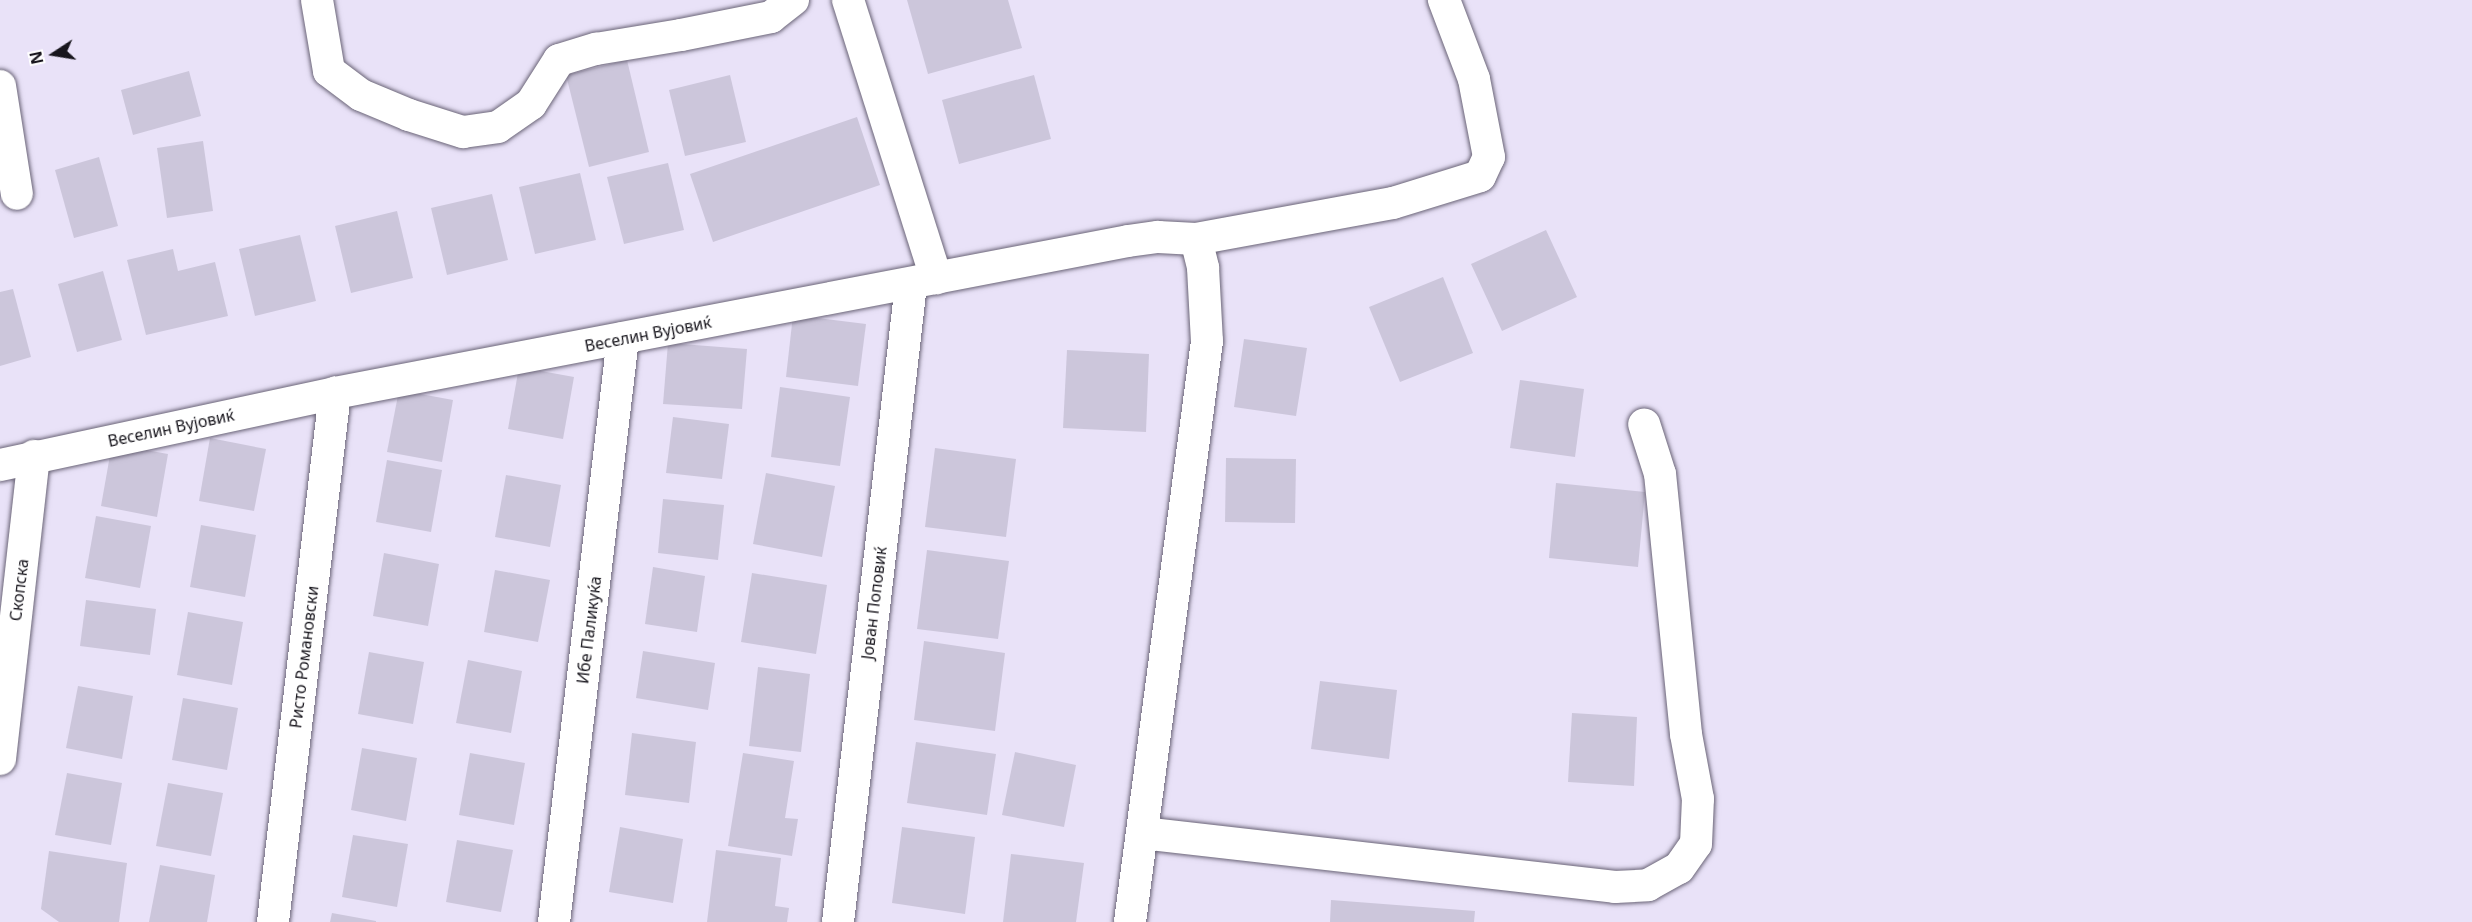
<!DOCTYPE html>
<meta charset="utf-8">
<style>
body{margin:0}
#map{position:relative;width:2472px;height:922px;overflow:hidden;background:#e9e2f8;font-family:"Noto Sans",sans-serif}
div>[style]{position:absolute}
.building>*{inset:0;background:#ccc6db}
.roads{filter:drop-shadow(0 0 2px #6a6477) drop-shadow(0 0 2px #6a6477)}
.minor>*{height:32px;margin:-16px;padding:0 16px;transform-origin:16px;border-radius:16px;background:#fff}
span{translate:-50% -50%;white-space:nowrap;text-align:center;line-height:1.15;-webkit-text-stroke:5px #fff;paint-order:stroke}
.street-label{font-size:16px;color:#18161d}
.north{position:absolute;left:24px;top:24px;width:60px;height:60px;-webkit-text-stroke:4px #fff;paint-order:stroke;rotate:258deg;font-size:16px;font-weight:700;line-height:24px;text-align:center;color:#18161d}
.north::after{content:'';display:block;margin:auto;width:21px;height:27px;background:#18161d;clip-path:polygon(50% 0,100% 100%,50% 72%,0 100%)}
</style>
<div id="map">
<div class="building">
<i style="clip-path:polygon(907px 0,1008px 0,1022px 48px,928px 74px)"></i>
<i style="clip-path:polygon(627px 60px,649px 152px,589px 167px,566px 75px)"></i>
<i style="clip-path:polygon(189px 71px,201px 116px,133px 135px,121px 90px)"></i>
<i style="clip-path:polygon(730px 75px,746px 142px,685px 156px,669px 90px)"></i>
<i style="clip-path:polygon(1034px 75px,1051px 139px,959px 164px,942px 100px)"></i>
<i style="clip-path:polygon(857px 117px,880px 185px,713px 242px,690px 174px)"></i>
<i style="clip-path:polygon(203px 141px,213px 211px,167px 218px,157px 148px)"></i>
<i style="clip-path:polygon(99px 157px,118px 226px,74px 238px,55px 170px)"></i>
<i style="clip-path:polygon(668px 163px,684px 230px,624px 244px,607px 177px)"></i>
<i style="clip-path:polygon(580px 173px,596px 240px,535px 254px,519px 187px)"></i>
<i style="clip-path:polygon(492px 194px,508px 260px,447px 275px,431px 208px)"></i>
<i style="clip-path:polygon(397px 211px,413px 278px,351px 293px,335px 226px)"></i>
<i style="clip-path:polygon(1546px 230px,1577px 297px,1502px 331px,1471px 264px)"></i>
<i style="clip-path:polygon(300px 235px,316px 301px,255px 316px,239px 249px)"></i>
<i style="clip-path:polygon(173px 249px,178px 271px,215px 262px,228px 316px,146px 335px,127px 260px)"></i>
<i style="clip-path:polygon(103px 271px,122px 340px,77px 352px,58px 284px)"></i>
<i style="clip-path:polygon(1443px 277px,1473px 353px,1400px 382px,1369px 307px)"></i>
<i style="clip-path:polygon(13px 289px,31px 357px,0 366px,0 292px)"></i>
<i style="clip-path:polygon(793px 315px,866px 324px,858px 386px,786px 377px)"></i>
<i style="clip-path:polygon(1244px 339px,1307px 348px,1296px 416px,1234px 407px)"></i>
<i style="clip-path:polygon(668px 343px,747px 349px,742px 409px,663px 404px)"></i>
<i style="clip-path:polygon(1067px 350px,1149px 354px,1146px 432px,1063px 428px)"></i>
<i style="clip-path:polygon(519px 367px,574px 377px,563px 439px,508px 429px)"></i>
<i style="clip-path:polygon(1520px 380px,1584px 389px,1575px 457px,1510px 448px)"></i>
<i style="clip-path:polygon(780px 387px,850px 397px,840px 466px,771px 457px)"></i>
<i style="clip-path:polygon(399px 390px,453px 400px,442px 462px,387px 452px)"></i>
<i style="clip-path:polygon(673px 417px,729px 424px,722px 479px,666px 473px)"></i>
<i style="clip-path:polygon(210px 438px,266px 449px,254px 511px,199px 501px)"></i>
<i style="clip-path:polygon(112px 444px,168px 454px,157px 517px,101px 506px)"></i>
<i style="clip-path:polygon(935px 448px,1016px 459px,1006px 537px,925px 527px)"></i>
<i style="clip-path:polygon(1226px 458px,1296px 459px,1295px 523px,1225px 522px)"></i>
<i style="clip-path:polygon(387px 460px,442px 470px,431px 532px,376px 522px)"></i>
<i style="clip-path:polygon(766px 473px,835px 486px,822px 557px,753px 544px)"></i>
<i style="clip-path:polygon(506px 475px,561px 485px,550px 547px,495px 537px)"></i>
<i style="clip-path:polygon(1556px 483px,1645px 492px,1638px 567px,1549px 558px)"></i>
<i style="clip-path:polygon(663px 499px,724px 505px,718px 560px,658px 553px)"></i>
<i style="clip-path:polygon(96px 516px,151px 526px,140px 588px,85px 578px)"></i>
<i style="clip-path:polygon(201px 525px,256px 535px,245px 597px,190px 587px)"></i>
<i style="clip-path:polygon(927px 550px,1009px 561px,998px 639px,917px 629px)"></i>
<i style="clip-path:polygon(384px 553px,439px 564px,428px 626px,373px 616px)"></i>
<i style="clip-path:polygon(653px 567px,705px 576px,697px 632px,645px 624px)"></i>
<i style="clip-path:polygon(495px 570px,550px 580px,538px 642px,484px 632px)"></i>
<i style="clip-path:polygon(752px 573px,827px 585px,816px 654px,741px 642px)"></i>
<i style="clip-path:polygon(86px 600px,156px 609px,150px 655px,80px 646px)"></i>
<i style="clip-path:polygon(188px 612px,243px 622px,232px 685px,177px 675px)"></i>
<i style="clip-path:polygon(924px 641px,1005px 653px,995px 731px,914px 720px)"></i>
<i style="clip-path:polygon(643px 651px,715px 663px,708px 710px,636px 698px)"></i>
<i style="clip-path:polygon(369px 652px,424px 662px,413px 724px,358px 714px)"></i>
<i style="clip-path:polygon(468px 660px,522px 671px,511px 733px,456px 723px)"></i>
<i style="clip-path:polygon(758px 667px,810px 674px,801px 752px,749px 746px)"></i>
<i style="clip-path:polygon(1320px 681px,1397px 690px,1389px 759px,1311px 749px)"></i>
<i style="clip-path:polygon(78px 686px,133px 696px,122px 759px,66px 748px)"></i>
<i style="clip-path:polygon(183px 698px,238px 708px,227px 770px,172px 760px)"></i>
<i style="clip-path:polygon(1572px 713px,1637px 717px,1634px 786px,1568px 782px)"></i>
<i style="clip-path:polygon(632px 733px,696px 742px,689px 803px,625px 795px)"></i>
<i style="clip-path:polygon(916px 742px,996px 754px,987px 815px,907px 803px)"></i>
<i style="clip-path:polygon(362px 748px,417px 758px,406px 821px,351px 810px)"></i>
<i style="clip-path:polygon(1015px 752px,1076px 765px,1064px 827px,1002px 815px)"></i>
<i style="clip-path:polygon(470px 753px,525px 763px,514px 825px,459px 815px)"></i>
<i style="clip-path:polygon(743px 753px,794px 761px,785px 818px,798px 819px,792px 856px,728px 846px)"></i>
<i style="clip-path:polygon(67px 773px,122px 783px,111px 845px,55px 835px)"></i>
<i style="clip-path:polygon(168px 783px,223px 793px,211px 856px,156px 846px)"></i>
<i style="clip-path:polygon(620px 827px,683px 839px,673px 903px,609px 892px)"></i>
<i style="clip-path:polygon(902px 827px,975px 837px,965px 914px,892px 903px)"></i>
<i style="clip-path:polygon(353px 835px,408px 844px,397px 907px,342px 897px)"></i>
<i style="clip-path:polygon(457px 840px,513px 850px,501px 912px,446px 902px)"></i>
<i style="clip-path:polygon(716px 850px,781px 858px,775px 906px,789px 908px,787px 922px,707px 922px)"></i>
<i style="clip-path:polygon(49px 851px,127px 863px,119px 922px,59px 922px,41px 909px)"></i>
<i style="clip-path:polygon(1011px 854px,1084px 863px,1076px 922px,1003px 922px)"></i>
<i style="clip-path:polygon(160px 865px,215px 875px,207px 922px,149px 922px)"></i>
<i style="clip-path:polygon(1331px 900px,1475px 911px,1474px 922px,1330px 922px)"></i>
<i style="clip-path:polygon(332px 913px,376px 921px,376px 922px,330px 922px)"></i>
</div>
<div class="roads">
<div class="minor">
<i style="left:317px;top:0;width:72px;rotate:80.4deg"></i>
<i style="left:329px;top:71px;width:40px;rotate:37deg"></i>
<i style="left:361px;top:95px;width:52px;rotate:22.6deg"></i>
<i style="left:409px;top:115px;width:57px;rotate:17.5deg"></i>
<i style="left:463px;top:132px;width:35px;rotate:-8deg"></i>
<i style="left:498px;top:127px;width:40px;rotate:-34.9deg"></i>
<i style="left:531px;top:104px;width:52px;rotate:-57.5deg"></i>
<i style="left:559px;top:60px;width:39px;rotate:-17deg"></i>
<i style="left:596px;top:49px;width:86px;rotate:-9.4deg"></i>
<i style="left:681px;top:35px;width:92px;rotate:-11.3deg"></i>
<i style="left:771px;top:17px;width:28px;rotate:-38deg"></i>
<i style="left:848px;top:0;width:292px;rotate:72.4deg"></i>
<i style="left:0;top:86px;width:109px;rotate:81.1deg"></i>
<i style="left:1196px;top:239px;width:200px;rotate:-10.4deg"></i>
<i style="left:1393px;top:203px;width:91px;rotate:-17.2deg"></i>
<i style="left:1480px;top:176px;width:21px;rotate:-65deg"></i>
<i style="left:1489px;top:157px;width:79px;rotate:-100.9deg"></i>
<i style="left:1474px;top:79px;width:85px;rotate:-110.8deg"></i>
<i style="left:0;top:465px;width:343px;rotate:-12.1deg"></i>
<i style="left:335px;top:393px;width:807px;rotate:-10.85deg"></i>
<i style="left:1128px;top:241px;width:30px;rotate:-8deg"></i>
<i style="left:1158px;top:237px;width:38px;rotate:3deg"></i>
<i style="left:1196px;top:239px;width:30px;rotate:76deg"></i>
<i style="left:1203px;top:268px;width:73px;rotate:86.9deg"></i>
<i style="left:1207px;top:341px;width:586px;rotate:97.55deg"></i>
<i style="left:0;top:759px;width:305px;rotate:-83.6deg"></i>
<i style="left:1142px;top:833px;width:476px;rotate:6.5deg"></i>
<i style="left:1615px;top:887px;width:33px;rotate:-3deg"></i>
<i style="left:1648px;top:885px;width:35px;rotate:-29deg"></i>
<i style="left:1679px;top:868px;width:29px;rotate:-55deg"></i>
<i style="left:1696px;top:844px;width:45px;rotate:-87.5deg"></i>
<i style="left:1698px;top:799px;width:66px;rotate:-100.5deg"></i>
<i style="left:1686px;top:734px;width:261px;rotate:-95.7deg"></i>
<i style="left:1660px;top:474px;width:52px;rotate:-107.7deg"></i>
<i style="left:273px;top:922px;width:533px;rotate:-83.32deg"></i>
<i style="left:554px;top:922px;width:588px;rotate:-83.26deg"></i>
<i style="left:838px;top:922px;width:642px;rotate:-83.47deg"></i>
</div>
</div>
<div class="street-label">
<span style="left:648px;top:334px;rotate:-11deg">Веселин Вујовиќ</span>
<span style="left:171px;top:428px;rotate:-12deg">Веселин Вујовиќ</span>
<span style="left:19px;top:590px;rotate:-83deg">Скопска</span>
<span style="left:874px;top:603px;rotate:-83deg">Јован Поповиќ</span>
<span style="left:589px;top:630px;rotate:-83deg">Ибе Паликуќа</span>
<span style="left:304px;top:657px;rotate:-83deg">Ристо Романовски</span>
</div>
<div class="north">N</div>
</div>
